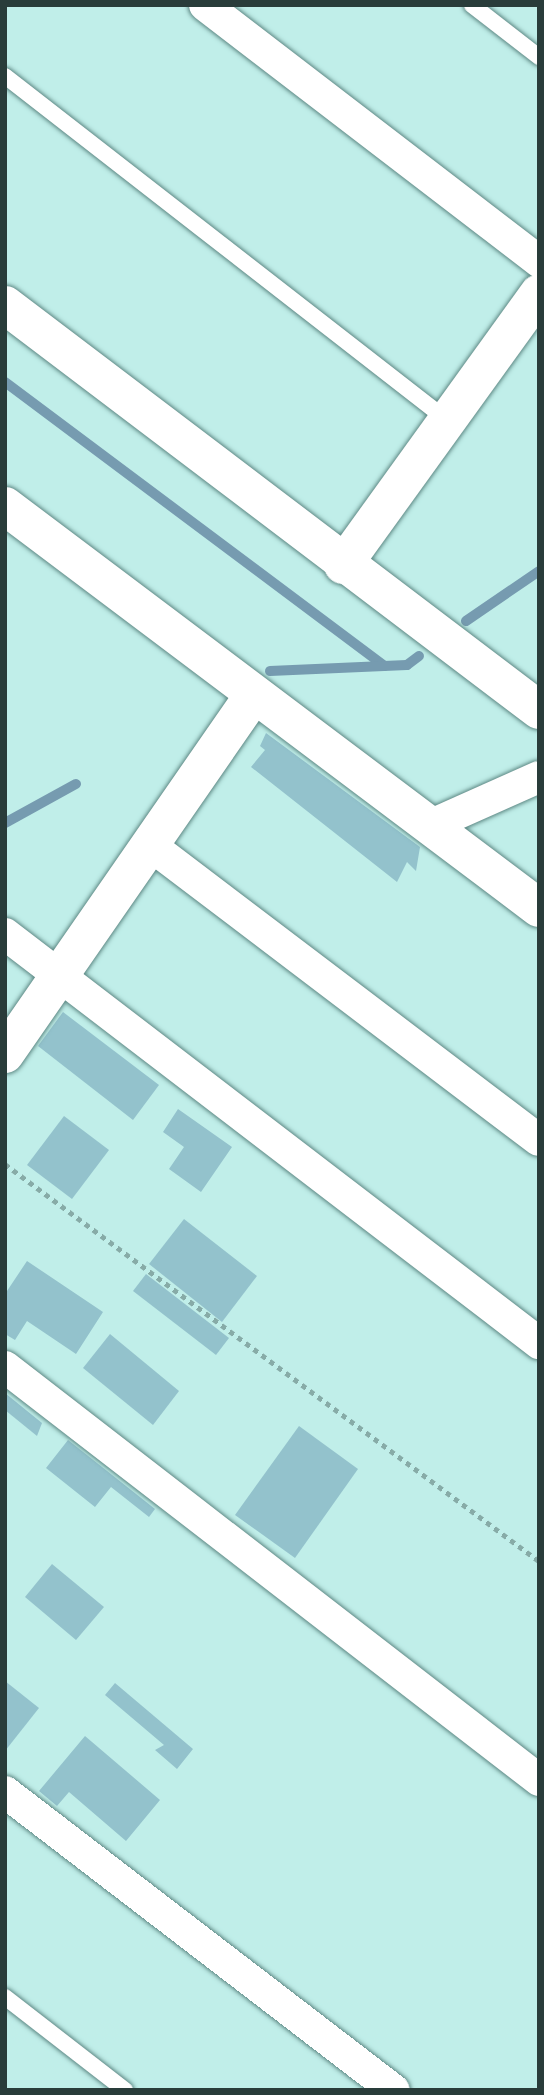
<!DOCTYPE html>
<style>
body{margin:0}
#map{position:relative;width:544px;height:2095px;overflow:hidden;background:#c0eee9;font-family:Overpass,sans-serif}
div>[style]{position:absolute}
.stream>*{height:10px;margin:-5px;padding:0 5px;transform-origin:5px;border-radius:5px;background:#769bb0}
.building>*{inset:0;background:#93c2cc}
.path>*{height:4.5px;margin-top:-2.25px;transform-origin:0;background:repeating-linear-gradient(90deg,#87aba7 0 5px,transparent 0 10px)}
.roads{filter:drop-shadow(0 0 2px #5d8884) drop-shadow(0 0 2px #5d8884)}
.lane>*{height:16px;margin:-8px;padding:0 8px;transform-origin:8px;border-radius:8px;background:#fff}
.street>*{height:32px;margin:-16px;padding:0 16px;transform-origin:16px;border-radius:16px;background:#fff}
.secondary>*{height:38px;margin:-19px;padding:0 19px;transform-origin:19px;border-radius:19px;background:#fff}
span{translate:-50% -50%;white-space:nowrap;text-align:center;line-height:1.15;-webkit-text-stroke:7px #fff;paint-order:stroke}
.frame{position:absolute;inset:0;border:7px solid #293c3a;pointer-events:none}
</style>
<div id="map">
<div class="stream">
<i style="left:5px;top:382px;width:474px;rotate:36.8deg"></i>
<i style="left:466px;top:621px;width:88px;rotate:-34.4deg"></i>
<i style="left:270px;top:671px;width:137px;rotate:-2.5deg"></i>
<i style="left:407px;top:665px;width:15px;rotate:-37deg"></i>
<i style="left:5px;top:823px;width:81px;rotate:-28.8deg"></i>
</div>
<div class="building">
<i style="clip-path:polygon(266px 733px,420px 847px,416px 871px,407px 862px,397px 882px,251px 767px,265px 750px,260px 746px)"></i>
<i style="clip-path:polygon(63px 1012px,159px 1085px,133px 1120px,38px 1046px)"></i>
<i style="clip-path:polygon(178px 1109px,232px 1147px,201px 1192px,169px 1169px,184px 1147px,163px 1132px)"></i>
<i style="clip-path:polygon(64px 1116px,109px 1150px,72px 1199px,27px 1165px)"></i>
<i style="clip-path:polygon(184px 1219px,257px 1276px,222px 1322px,149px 1264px)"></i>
<i style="clip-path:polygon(27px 1261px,103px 1312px,76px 1354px,27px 1321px,15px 1340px,5px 1334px,5px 1294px)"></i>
<i style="clip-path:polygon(146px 1274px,229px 1338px,216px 1355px,133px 1291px)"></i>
<i style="clip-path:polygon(110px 1334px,179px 1391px,153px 1425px,83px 1368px)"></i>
<i style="clip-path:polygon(5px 1393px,42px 1423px,37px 1436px,5px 1410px)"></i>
<i style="clip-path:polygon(299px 1426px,358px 1469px,295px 1558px,235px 1515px)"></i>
<i style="clip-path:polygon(68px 1440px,155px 1509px,149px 1517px,111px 1487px,95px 1507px,46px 1468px)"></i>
<i style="clip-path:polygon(52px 1564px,104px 1607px,76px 1640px,25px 1597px)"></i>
<i style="clip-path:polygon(5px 1681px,39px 1708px,5px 1751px)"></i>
<i style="clip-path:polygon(115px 1683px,193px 1749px,177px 1769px,155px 1750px,164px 1745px,105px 1695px)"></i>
<i style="clip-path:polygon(85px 1736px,160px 1800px,126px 1841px,69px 1792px,57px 1806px,39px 1791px)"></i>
</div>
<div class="path">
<i style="left:5px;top:1164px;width:665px;rotate:36.63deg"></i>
</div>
<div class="roads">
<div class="lane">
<i style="left:472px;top:5px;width:85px;rotate:37.8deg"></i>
<i style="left:5px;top:76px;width:560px;rotate:37.89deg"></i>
<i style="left:5px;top:1997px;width:152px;rotate:37.8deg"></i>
</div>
<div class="street">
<i style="left:205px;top:5px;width:421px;rotate:37.5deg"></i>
<i style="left:429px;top:826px;width:120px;rotate:-24deg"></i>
<i style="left:150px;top:845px;width:488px;rotate:37.2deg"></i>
<i style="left:5px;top:934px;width:673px;rotate:37.45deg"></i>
<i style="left:5px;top:1367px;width:675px;rotate:37.72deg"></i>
<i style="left:5px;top:1792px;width:490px;rotate:37.5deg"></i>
</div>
<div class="secondary">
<i style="left:5px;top:305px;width:670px;rotate:37.18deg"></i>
<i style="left:5px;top:506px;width:668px;rotate:36.97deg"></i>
<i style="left:343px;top:565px;width:335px;rotate:-54.2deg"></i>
<i style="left:5px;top:1054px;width:437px;rotate:-55.3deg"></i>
</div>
</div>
<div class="frame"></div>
</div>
